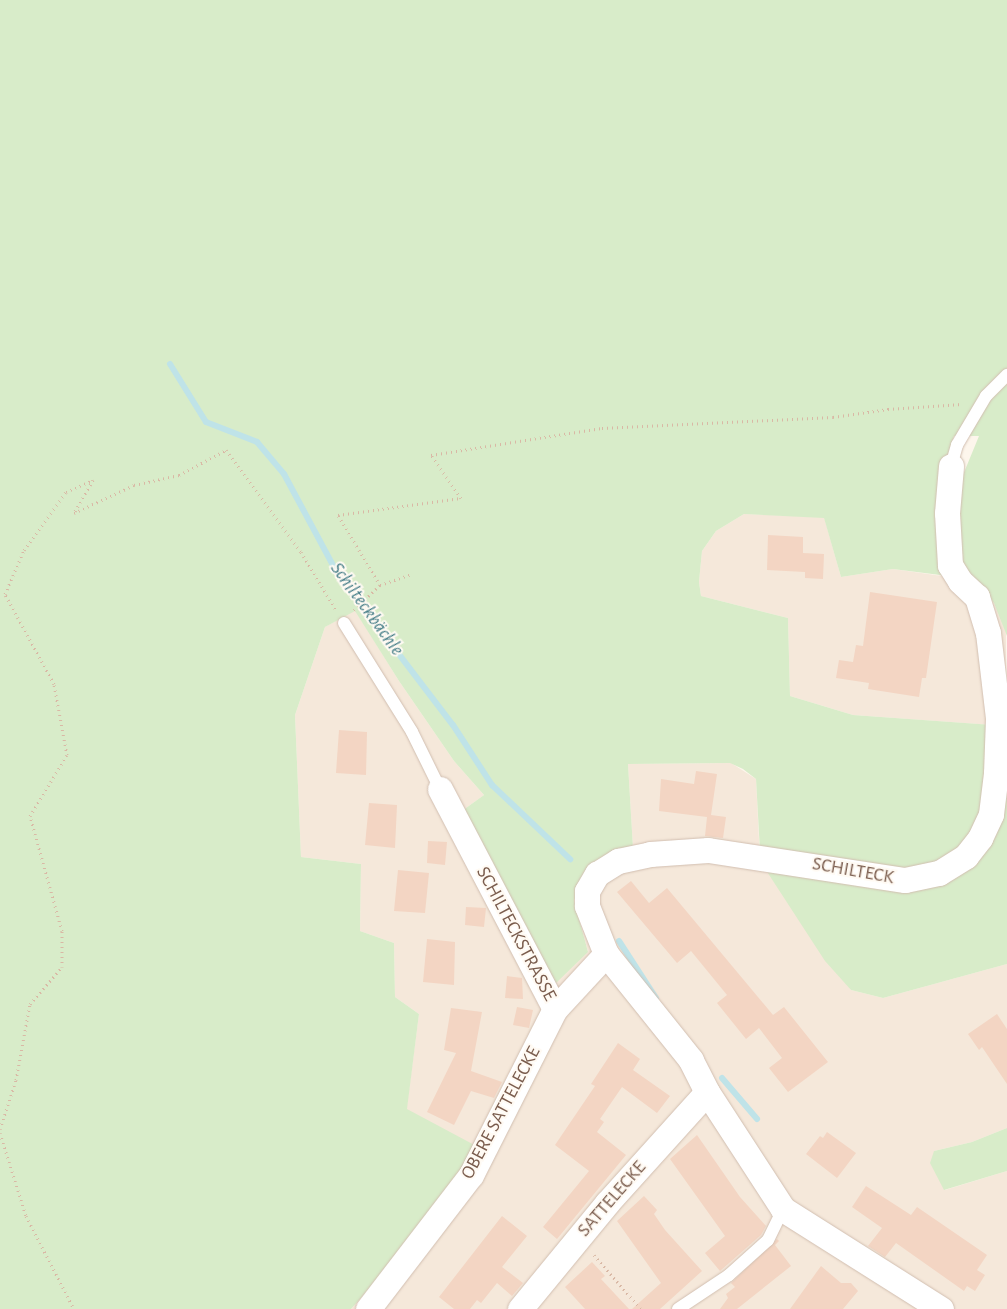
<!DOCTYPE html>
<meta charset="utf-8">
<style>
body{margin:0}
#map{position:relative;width:1007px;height:1309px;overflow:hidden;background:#fdf6ec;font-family:"Alegreya Sans",sans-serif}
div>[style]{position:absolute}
.residential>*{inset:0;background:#f5e8da}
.green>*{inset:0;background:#d8ecc9}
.stream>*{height:6px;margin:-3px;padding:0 3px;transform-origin:3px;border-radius:3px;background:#bfe3e8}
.building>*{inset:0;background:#f3d5c3}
.path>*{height:3px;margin-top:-1.5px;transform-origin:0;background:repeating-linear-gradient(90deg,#d9b8a5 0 1px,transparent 0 5px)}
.roads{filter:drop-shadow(0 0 1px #d1beb0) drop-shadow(0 0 1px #d1beb0)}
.service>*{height:12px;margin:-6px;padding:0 6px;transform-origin:6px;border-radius:6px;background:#fff}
.minor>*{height:25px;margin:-12.5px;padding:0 12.5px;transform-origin:12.5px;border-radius:12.5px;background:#fff}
span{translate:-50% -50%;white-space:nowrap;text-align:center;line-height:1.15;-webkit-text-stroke:4px #fffaf3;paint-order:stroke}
.street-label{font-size:19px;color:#7a5c4d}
.water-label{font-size:20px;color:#437c86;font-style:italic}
</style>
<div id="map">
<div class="residential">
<i style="clip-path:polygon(744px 514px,824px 517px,841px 577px,893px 569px,977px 581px,994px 603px,1006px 629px,1006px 726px,853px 715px,790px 696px,788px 618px,701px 596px,699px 582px,702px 551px,716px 531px)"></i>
<i style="clip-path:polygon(355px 610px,399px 681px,454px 761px,484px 795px,459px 813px,588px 952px,574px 900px,594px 870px,633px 848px,628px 764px,731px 763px,756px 779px,760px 861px,851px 990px,883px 998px,1007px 964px,1007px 1128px,972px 1142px,934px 1151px,945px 1190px,1007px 1171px,1007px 1309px,351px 1309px,385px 1271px,419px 1014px,395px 997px,394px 943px,360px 931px,361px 864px,301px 857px,295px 715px,325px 627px)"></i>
</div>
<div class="green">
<i style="clip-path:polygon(0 0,1007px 0,1007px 636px,994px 603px,977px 581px,963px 579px,958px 487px,979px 436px,954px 436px,945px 470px,948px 576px,893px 569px,841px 577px,824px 518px,744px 514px,716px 531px,702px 551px,699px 582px,701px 596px,788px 618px,790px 696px,853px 715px,993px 725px,980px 822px,946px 861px,912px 872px,760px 852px,756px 779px,743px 769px,730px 763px,628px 764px,633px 848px,594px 870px,574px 900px,588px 952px,556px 983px,539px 967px,459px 813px,484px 795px,454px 761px,399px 681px,355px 611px,325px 627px,295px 715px,301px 857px,361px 864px,360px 931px,394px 943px,395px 997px,419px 1014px,407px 1109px,480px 1148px,385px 1271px,351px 1309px,0 1309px)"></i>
<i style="clip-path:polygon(1007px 716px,1007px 964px,883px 998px,851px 990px,825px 961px,760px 861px,892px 884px,967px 865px)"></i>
<i style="clip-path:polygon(1007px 1128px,1007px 1171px,944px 1190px,930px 1163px,934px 1151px,972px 1142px)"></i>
</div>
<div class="stream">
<i style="left:170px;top:364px;width:68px;rotate:58.2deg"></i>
<i style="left:206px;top:422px;width:55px;rotate:21.4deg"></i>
<i style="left:257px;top:442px;width:42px;rotate:49.8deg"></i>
<i style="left:284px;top:474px;width:112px;rotate:61.8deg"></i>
<i style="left:337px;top:573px;width:191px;rotate:52.7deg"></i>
<i style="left:453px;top:725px;width:72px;rotate:57deg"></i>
<i style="left:492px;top:785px;width:108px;rotate:43.5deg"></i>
<i style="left:619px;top:941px;width:68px;rotate:57deg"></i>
<i style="left:722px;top:1078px;width:54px;rotate:49.5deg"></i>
</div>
<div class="building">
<i style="clip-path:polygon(768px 535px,803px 537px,803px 553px,824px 554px,823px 579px,805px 578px,805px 572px,767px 570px)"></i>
<i style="clip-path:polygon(870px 592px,937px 602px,926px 678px,922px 678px,919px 697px,868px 689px,869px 683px,836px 678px,839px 660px,853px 662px,856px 645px,863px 646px)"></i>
<i style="clip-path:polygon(339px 730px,367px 732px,366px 775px,336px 773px)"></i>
<i style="clip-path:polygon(696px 771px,717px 774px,711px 815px,726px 817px,723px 838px,705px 836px,707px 817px,659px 811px,661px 779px,694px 784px)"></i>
<i style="clip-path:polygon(369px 803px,397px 805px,395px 848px,365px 845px)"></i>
<i style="clip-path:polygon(428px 841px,447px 842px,445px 865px,427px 863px)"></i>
<i style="clip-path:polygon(398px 870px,429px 873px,425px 913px,394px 911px)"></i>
<i style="clip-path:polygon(631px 881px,649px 903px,667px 888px,773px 1015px,784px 1007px,828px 1062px,788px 1092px,769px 1068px,782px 1058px,759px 1028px,746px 1039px,717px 1003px,727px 995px,691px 951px,677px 963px,617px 892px)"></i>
<i style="clip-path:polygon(466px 907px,486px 908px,484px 927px,465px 925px)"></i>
<i style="clip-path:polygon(427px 939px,455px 942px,454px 985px,423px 982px)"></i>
<i style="clip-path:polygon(507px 976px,522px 978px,523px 999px,505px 998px)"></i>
<i style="clip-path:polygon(517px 1007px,533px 1010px,529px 1028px,513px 1025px)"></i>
<i style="clip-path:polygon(451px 1008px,482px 1012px,471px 1071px,502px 1082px,494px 1098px,471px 1091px,454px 1125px,427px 1112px,456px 1053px,444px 1050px)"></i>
<i style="clip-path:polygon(997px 1014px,1007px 1029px,1007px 1084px,982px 1047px,979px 1050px,968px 1034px)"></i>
<i style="clip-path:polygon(618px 1043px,640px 1059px,633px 1070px,670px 1096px,657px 1113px,622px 1087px,600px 1119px,604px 1122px,597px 1132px,626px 1155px,557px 1239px,543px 1227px,589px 1171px,555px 1145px,595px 1086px,591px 1084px)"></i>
<i style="clip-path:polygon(827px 1132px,856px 1153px,837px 1178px,806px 1154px,820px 1136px,823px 1138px)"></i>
<i style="clip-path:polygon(697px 1135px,740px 1197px,766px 1226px,761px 1235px,720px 1271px,705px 1253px,725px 1236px,670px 1159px)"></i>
<i style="clip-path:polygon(866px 1186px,911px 1215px,917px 1207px,987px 1255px,977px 1270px,985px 1275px,975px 1291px,967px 1286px,964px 1291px,896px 1243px,885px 1257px,868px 1246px,882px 1228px,852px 1207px)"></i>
<i style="clip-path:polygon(644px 1196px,657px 1210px,654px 1214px,665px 1230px,702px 1271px,660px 1309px,632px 1309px,661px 1283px,617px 1221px)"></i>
<i style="clip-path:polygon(502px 1216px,527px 1236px,502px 1267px,523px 1283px,512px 1296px,497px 1283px,481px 1303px,477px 1300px,470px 1309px,454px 1309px,439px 1297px)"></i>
<i style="clip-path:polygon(777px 1239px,779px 1241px,775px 1245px,791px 1266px,737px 1309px,720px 1309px,728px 1298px,726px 1294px,735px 1287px,731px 1283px)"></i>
<i style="clip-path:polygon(592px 1262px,605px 1276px,601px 1279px,629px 1309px,585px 1309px,565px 1287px)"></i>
<i style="clip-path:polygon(821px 1266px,841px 1283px,851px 1283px,858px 1291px,843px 1309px,790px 1309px)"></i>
</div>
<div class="path">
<i style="left:380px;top:585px;width:82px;rotate:-121deg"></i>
<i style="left:338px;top:515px;width:124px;rotate:-7.9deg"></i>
<i style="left:461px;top:498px;width:52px;rotate:-124.9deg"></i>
<i style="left:431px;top:455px;width:173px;rotate:-9deg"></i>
<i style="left:602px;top:428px;width:231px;rotate:-2.7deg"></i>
<i style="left:833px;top:417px;width:56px;rotate:-8.3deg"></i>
<i style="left:888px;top:409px;width:74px;rotate:-3.9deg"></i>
<i style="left:354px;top:610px;width:36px;rotate:-44deg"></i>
<i style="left:380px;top:585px;width:34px;rotate:-19deg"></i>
<i style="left:0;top:1129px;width:52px;rotate:-71.9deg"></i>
<i style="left:16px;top:1080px;width:77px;rotate:-79.6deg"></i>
<i style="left:30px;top:1004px;width:49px;rotate:-49.1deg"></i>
<i style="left:62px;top:967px;width:36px;rotate:-90deg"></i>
<i style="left:62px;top:931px;width:119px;rotate:-105.5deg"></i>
<i style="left:30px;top:816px;width:71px;rotate:-58.8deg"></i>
<i style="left:67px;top:755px;width:72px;rotate:-100.4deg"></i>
<i style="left:54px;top:684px;width:102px;rotate:-118.6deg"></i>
<i style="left:5px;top:594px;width:48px;rotate:-66.6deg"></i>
<i style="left:24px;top:550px;width:72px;rotate:-54.1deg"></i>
<i style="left:66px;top:492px;width:30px;rotate:-24deg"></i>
<i style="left:93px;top:480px;width:38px;rotate:120deg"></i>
<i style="left:74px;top:513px;width:66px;rotate:-25deg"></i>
<i style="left:134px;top:485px;width:46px;rotate:-12.5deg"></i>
<i style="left:179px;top:475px;width:53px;rotate:-28deg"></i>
<i style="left:226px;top:450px;width:127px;rotate:53.7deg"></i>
<i style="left:301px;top:552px;width:68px;rotate:58.9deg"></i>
<i style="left:0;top:1133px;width:87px;rotate:72.6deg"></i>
<i style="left:26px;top:1216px;width:105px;rotate:62.7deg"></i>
<i style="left:594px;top:1255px;width:72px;rotate:49deg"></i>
</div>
<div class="roads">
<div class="service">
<i style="left:951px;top:466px;width:22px;rotate:-74deg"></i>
<i style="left:957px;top:445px;width:57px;rotate:-59.4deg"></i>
<i style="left:986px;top:396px;width:30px;rotate:-45deg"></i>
<i style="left:344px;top:623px;width:128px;rotate:58deg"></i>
<i style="left:412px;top:732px;width:64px;rotate:63.8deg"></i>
<i style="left:678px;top:1309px;width:61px;rotate:-33.7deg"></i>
<i style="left:729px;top:1275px;width:52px;rotate:-41.9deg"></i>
<i style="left:768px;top:1240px;width:34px;rotate:-64deg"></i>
</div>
<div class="minor">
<i style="left:440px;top:789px;width:248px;rotate:62.4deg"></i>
<i style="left:368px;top:1309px;width:169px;rotate:-52.5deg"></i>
<i style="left:471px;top:1175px;width:186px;rotate:-63.2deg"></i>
<i style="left:555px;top:1009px;width:75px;rotate:-47.2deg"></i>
<i style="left:520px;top:1309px;width:137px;rotate:-50.6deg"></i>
<i style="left:607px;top:1203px;width:149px;rotate:-48deg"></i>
<i style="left:941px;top:1309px;width:187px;rotate:-147.7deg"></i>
<i style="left:783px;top:1209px;width:140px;rotate:-123deg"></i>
<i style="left:707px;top:1092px;width:36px;rotate:-117deg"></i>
<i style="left:691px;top:1060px;width:136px;rotate:-128.7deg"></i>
<i style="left:606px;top:954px;width:52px;rotate:-111.6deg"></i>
<i style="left:587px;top:906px;width:15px;rotate:-90deg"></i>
<i style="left:587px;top:891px;width:20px;rotate:-60deg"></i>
<i style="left:597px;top:874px;width:25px;rotate:-32deg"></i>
<i style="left:618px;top:861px;width:33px;rotate:-12deg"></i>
<i style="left:650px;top:854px;width:58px;rotate:-3.9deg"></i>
<i style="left:708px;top:850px;width:199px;rotate:8.7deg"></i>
<i style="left:905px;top:880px;width:35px;rotate:-12deg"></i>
<i style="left:939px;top:873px;width:32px;rotate:-32deg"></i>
<i style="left:966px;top:856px;width:23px;rotate:-52deg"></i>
<i style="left:980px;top:838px;width:26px;rotate:-65deg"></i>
<i style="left:991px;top:814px;width:41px;rotate:-83deg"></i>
<i style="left:996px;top:773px;width:55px;rotate:-87.9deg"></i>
<i style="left:998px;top:718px;width:86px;rotate:-96.7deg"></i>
<i style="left:988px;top:633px;width:38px;rotate:-107deg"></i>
<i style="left:977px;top:597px;width:23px;rotate:-137deg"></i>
<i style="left:960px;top:581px;width:19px;rotate:-122deg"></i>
<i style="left:950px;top:565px;width:52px;rotate:-93.3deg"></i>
<i style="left:947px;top:513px;width:47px;rotate:-85.1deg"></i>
</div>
</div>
<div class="street-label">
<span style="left:853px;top:871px;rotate:10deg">SCHILTECK</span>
<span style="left:516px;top:934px;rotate:62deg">SCHILTECKSTRASSE</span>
<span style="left:501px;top:1113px;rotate:-62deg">OBERE SATTELECKE</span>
<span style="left:612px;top:1199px;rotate:-49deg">SATTELECKE</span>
</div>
<div class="water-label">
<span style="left:367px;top:609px;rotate:54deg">Schilteckbächle</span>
</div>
</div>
